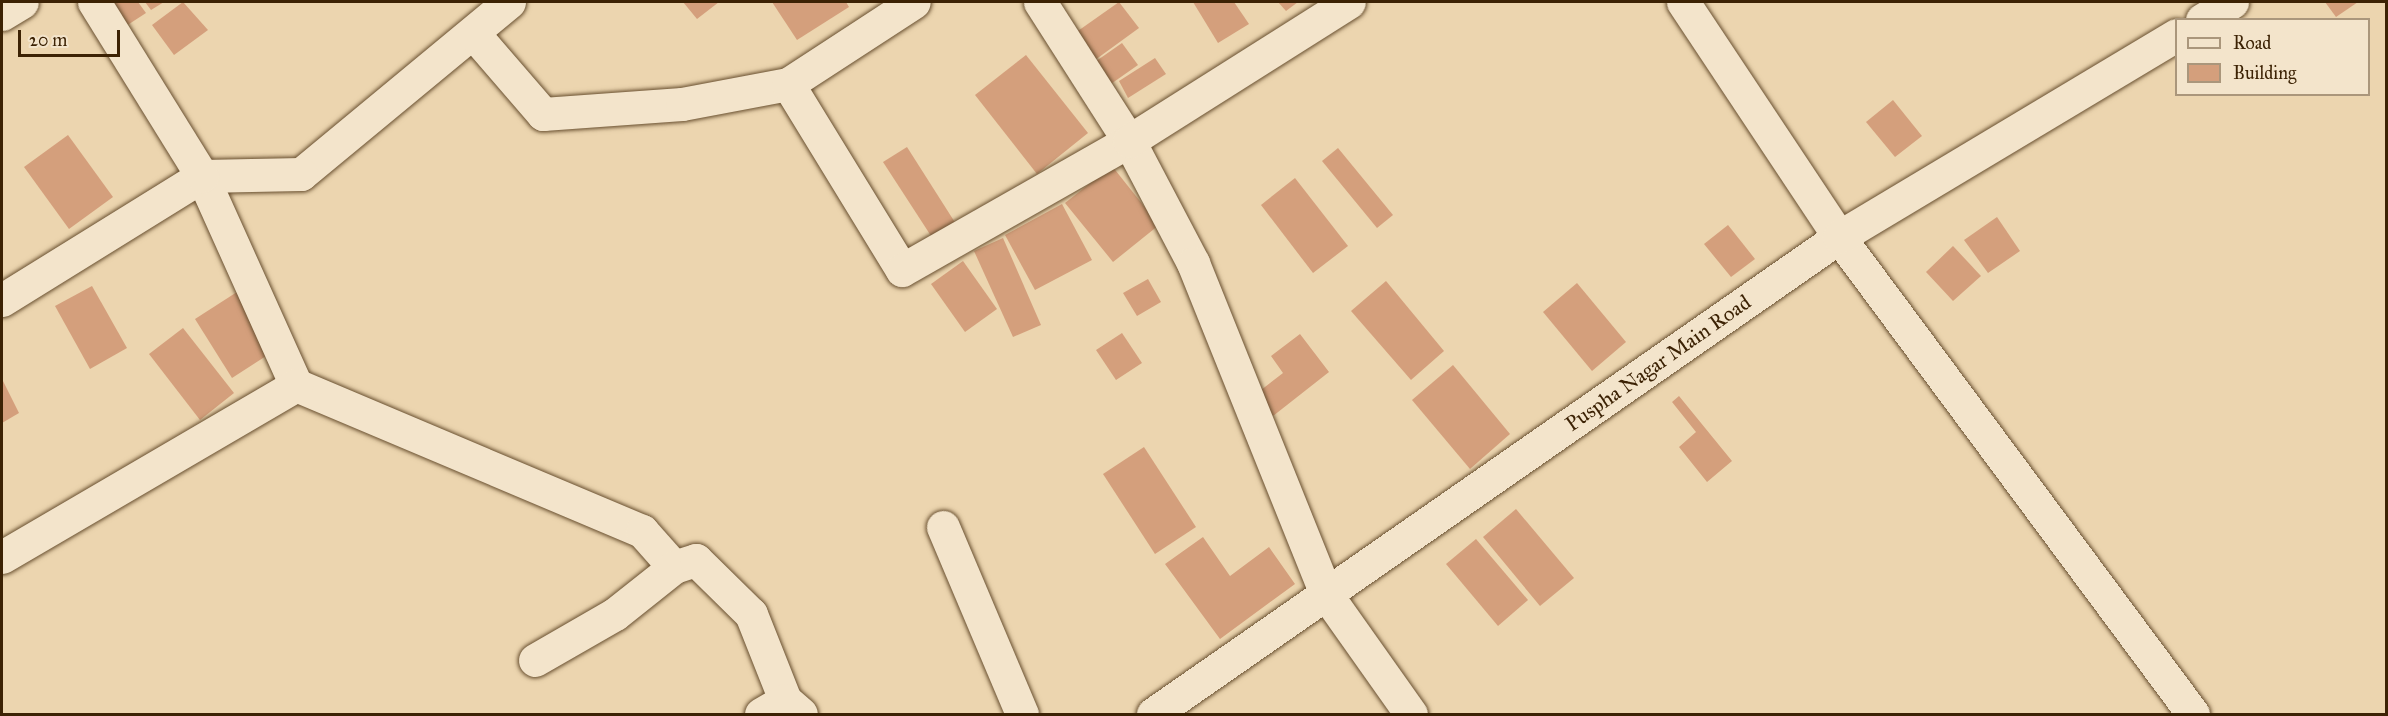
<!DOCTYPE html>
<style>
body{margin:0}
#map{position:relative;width:2388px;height:716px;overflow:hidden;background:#ecd5af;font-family:"IM FELL Great Primer",serif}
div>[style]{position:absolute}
.building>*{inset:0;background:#d49f7c}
.roads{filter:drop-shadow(0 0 2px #684f2f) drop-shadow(0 0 2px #684f2f)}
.minor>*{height:33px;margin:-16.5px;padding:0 16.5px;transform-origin:16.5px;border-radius:16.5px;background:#f3e4cb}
span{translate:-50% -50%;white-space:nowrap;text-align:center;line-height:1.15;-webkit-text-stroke:4.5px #f3e4cb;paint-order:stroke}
.street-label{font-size:21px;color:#3c2204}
.frame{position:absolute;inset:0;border:3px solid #3c2204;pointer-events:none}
.legend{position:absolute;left:2175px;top:18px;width:195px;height:78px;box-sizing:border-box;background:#f3e4cb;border:2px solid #aa967b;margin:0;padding:8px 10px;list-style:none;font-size:18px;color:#3c2204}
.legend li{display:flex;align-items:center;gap:12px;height:30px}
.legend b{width:30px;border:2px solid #aa967b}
.scale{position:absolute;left:18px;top:30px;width:102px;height:27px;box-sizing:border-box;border:3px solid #3c2204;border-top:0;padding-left:8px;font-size:18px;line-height:21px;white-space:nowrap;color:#3c2204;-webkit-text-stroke:4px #f3e4cb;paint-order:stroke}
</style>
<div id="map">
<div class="building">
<i style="clip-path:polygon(110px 2px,138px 2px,146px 13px,126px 26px)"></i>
<i style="clip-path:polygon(145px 2px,164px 2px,151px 10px)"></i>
<i style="clip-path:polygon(183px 2px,208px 30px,174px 55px,152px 25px)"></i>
<i style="clip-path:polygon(683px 2px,719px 2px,697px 19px)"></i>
<i style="clip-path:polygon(772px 2px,846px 2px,849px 7px,797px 40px)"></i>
<i style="clip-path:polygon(1119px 2px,1139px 28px,1095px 60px,1075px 33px)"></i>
<i style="clip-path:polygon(1193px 2px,1234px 2px,1249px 24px,1218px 43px)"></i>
<i style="clip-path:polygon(1278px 2px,1298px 2px,1286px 11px)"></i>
<i style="clip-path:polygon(2325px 2px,2358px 2px,2336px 17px)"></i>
<i style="clip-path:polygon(1122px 43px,1138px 65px,1108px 86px,1092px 64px)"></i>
<i style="clip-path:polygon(1026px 55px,1088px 133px,1037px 174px,975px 95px)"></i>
<i style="clip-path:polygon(1155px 58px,1166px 74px,1128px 98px,1119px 81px)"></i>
<i style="clip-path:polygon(1893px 100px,1922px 136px,1895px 157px,1866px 122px)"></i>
<i style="clip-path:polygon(68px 135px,113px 197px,69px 229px,24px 167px)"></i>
<i style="clip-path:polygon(907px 147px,956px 224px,933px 239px,883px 162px)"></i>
<i style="clip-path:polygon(1338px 148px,1393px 215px,1377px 228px,1322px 161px)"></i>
<i style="clip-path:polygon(1112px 166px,1159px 225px,1113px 262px,1065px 203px)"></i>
<i style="clip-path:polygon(1295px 178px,1348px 246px,1313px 273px,1261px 205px)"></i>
<i style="clip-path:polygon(1062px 204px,1092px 260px,1035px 290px,1005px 235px)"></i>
<i style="clip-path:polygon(1997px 217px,2020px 251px,1988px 273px,1964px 240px)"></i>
<i style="clip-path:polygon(1728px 225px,1755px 259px,1731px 277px,1704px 244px)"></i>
<i style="clip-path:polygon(1003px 238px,1041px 325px,1013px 337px,974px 251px)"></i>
<i style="clip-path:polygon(1953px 246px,1981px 276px,1953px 301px,1926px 272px)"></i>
<i style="clip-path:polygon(963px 261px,997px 309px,965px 332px,931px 284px)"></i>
<i style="clip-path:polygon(1148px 279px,1161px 302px,1137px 316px,1123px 293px)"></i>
<i style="clip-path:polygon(1386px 281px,1444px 351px,1411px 380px,1351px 311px)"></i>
<i style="clip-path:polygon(1577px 283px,1626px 342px,1592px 371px,1543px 312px)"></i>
<i style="clip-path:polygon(92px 286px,127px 348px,90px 369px,55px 306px)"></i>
<i style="clip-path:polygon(237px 292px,274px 351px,232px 378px,195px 319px)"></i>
<i style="clip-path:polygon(183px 328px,234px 393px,200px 420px,149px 354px)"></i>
<i style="clip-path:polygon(1122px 333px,1142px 363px,1116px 380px,1096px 350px)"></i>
<i style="clip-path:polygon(1300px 334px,1329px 372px,1273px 416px,1256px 394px,1283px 373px,1271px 356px)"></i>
<i style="clip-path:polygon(1453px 365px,1510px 434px,1470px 469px,1412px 400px)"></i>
<i style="clip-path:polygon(2px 379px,19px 413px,2px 423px)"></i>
<i style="clip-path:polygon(1679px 396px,1732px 461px,1707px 482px,1679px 447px,1696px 432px,1672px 402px)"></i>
<i style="clip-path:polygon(1144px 447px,1196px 527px,1155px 554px,1103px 474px)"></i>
<i style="clip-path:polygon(1516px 509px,1574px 578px,1540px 606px,1483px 537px)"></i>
<i style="clip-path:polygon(1203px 537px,1230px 576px,1269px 547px,1295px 584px,1220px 639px,1165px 564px)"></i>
<i style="clip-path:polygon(1476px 539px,1528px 600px,1498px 626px,1446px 564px)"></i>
</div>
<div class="roads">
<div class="minor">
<i style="left:509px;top:2px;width:270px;rotate:140.4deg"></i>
<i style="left:301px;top:174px;width:99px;rotate:178.8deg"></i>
<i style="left:202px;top:176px;width:229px;rotate:65.8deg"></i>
<i style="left:296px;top:385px;width:376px;rotate:22.9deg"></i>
<i style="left:642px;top:531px;width:48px;rotate:48.4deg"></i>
<i style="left:1040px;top:2px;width:165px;rotate:57.4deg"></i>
<i style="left:1129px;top:141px;width:138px;rotate:62.3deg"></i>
<i style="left:1193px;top:263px;width:357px;rotate:68.1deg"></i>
<i style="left:1326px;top:594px;width:147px;rotate:54.7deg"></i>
<i style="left:1683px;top:2px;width:282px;rotate:56.4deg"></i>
<i style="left:1839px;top:237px;width:594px;rotate:53.42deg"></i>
<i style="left:2px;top:14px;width:23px;rotate:-31deg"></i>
<i style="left:2202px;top:20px;width:35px;rotate:-31deg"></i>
<i style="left:473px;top:33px;width:107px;rotate:49.2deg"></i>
<i style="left:543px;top:114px;width:139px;rotate:-4.1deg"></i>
<i style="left:682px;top:104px;width:108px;rotate:-10.7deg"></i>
<i style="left:788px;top:84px;width:150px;rotate:-33.1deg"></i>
<i style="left:788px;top:84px;width:218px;rotate:58.5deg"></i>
<i style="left:902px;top:270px;width:261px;rotate:-29.6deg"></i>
<i style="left:1129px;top:141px;width:260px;rotate:-32.3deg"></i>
<i style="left:2px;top:300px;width:235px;rotate:-31.8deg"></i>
<i style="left:202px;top:176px;width:205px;rotate:-121.8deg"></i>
<i style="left:943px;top:527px;width:203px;rotate:67.1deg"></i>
<i style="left:2px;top:557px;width:341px;rotate:-30.3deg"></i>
<i style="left:535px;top:660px;width:92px;rotate:-29.9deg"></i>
<i style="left:615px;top:614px;width:75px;rotate:-38.5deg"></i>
<i style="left:674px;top:567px;width:23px;rotate:-18deg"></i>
<i style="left:696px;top:560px;width:77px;rotate:44.5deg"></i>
<i style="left:751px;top:614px;width:92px;rotate:68.4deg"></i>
<i style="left:785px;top:700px;width:21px;rotate:41deg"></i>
<i style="left:761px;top:714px;width:28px;rotate:-30deg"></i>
<i style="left:1153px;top:714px;width:836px;rotate:-34.81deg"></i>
<i style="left:1839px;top:237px;width:393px;rotate:-30.9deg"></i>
</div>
</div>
<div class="street-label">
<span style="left:1658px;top:363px;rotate:-35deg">Puspha Nagar Main Road</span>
</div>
<div class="frame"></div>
<ul class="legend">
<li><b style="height:8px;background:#f3e4cb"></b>Road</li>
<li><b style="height:16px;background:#d49f7c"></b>Building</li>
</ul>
<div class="scale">20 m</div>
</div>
